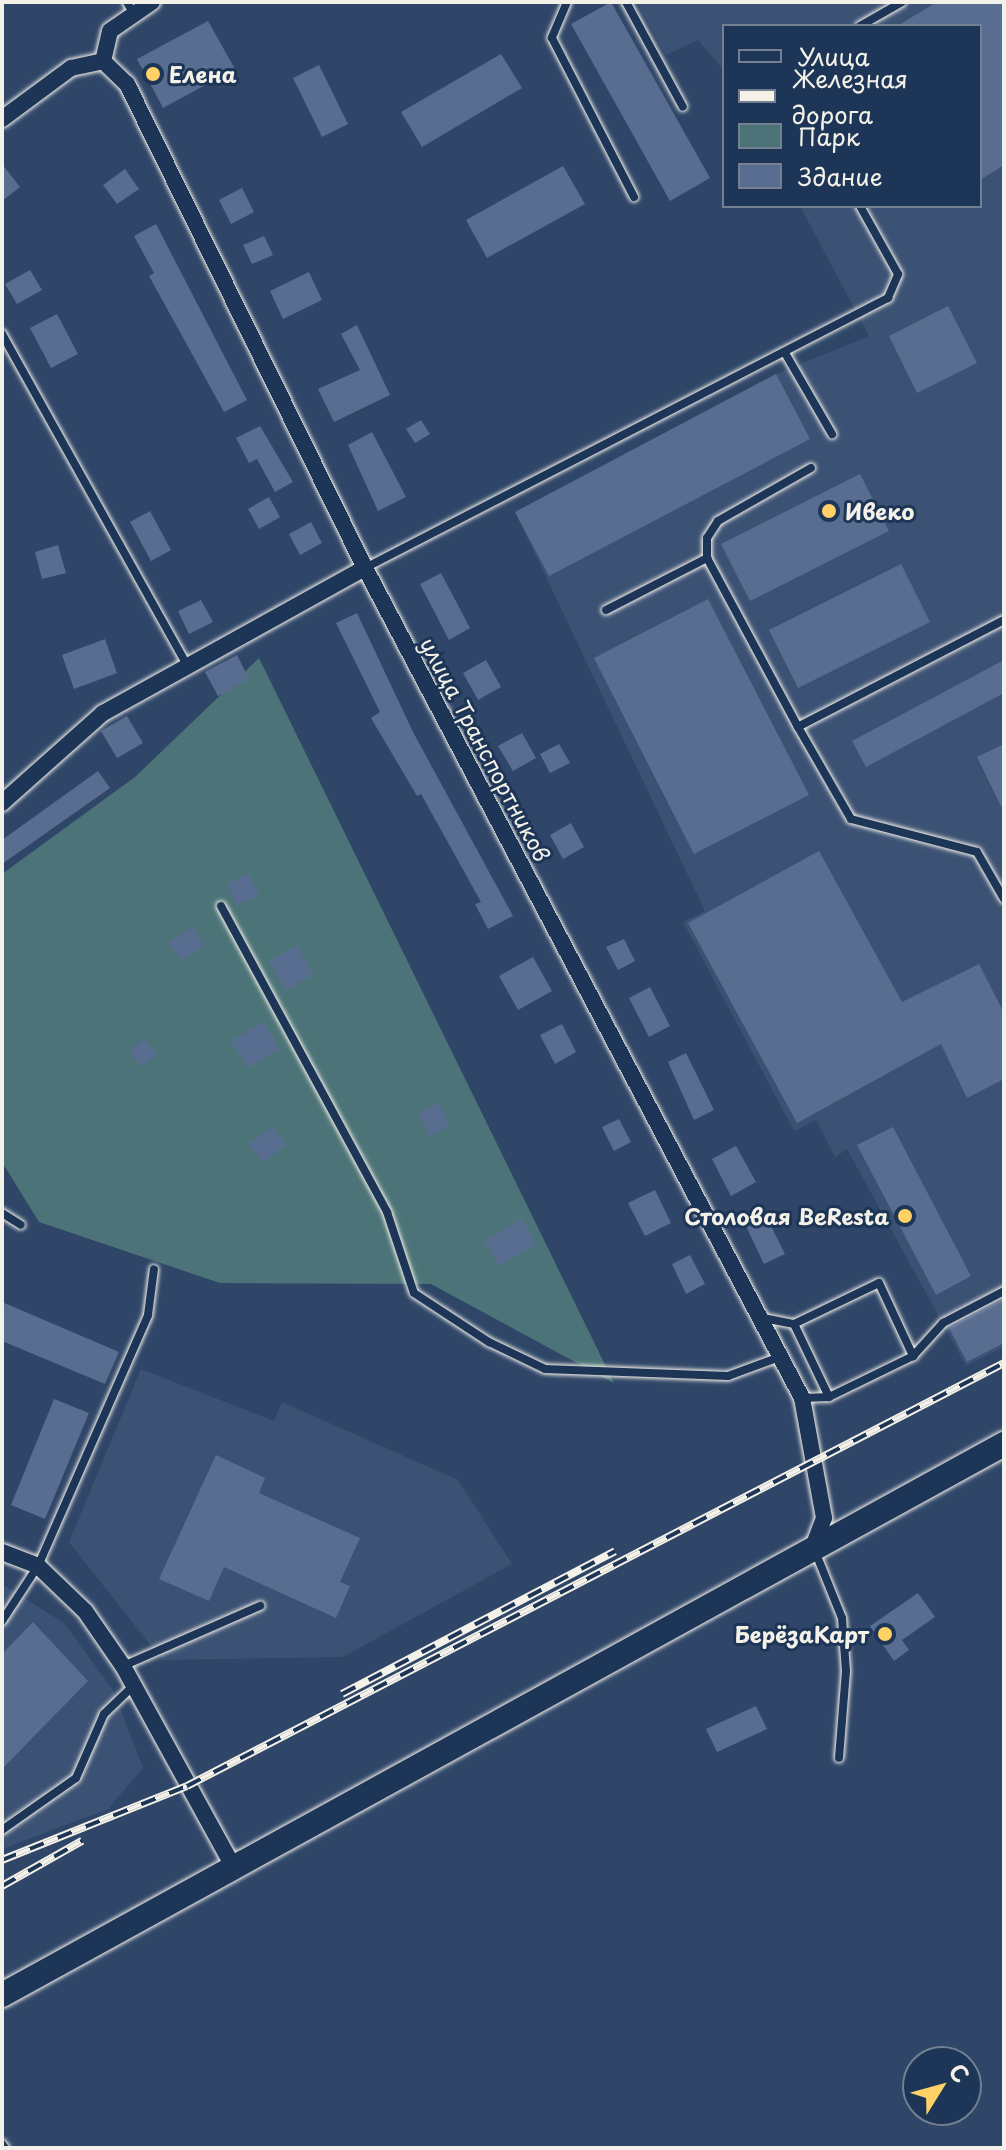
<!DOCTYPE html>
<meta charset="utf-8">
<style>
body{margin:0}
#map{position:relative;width:1006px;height:2150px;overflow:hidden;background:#2f4668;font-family:"Playpen Sans",sans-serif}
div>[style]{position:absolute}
.built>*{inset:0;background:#3c5274}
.green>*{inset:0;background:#4c7478}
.building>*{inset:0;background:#596d91}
.roads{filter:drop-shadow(0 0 2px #f4f1e8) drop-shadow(0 0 2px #f4f1e8)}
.lane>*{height:8px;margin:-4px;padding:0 4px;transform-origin:4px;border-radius:4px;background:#1d3557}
.street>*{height:16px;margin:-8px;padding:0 8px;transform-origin:8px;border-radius:8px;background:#1d3557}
.secondary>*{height:24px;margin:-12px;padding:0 12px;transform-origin:12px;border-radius:12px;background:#1d3557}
.rail>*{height:8px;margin-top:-4px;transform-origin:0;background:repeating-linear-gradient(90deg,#1d3557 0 15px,#f4f1e8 0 30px);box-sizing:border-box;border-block:2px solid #f4f1e8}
.dots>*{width:22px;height:22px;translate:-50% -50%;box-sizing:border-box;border:4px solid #1d3557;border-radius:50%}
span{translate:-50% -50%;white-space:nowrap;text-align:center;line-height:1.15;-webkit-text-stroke:6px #1d3557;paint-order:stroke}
.poi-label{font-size:22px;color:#f4f1e8;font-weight:700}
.left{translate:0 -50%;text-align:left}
.right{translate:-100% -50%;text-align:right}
.street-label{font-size:22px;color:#f4f1e8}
.frame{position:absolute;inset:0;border:4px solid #f4f1e8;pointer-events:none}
.legend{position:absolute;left:722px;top:24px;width:260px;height:184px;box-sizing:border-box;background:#1d3557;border:2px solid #738091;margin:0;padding:10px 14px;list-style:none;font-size:24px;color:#f4f1e8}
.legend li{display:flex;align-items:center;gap:16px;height:40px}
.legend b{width:40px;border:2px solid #738091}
.north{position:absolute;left:902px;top:2046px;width:80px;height:80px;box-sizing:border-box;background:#1d3557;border:2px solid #738091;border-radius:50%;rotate:53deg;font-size:22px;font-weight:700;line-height:32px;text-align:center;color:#f4f1e8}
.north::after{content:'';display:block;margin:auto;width:28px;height:36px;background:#ffd166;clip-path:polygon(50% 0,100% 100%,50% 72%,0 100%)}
</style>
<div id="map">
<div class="built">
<i style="clip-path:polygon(637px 2px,1004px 2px,1004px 1347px,966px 1366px,847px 1149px,835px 1157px,816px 1120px,794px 1131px,683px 922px,705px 911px,515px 512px,776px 374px,869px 336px,800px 206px,980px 206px,980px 26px,724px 26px,724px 70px,698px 40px,666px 55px)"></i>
<i style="clip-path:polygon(141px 1369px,274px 1421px,282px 1402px,458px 1480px,512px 1564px,343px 1657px,162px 1660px,69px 1542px)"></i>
<i style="clip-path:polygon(2px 1584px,64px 1623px,113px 1690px,143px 1768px,108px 1809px,2px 1849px)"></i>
</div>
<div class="green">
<i style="clip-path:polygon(259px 658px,614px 1383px,431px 1284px,220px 1283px,39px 1222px,2px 1162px,2px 874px,135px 777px)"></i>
</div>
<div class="building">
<i style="clip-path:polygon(611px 2px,710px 178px,670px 201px,571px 24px)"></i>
<i style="clip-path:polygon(937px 2px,1004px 2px,1004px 165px,980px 180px,980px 26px,897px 26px)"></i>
<i style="clip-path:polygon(208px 21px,235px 69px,163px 108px,137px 59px)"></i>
<i style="clip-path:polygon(501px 54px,522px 88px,422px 147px,401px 112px)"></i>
<i style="clip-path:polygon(319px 65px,348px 124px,322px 137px,293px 78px)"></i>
<i style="clip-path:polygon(2px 164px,20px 187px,2px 201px)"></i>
<i style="clip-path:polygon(563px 166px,585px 204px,487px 258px,466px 220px)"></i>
<i style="clip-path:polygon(125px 169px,139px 189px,117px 204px,103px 185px)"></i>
<i style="clip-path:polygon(242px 188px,254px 212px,231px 224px,219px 200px)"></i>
<i style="clip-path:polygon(156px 224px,247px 400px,224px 412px,149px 276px,154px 273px,134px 236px)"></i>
<i style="clip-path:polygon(264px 236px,273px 255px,252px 264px,243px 245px)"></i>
<i style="clip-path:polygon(30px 270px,42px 290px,17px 304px,5px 284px)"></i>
<i style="clip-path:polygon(309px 272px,322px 300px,283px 319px,270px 291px)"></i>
<i style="clip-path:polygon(948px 306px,977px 363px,917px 393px,889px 336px)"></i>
<i style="clip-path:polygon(57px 314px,78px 354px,51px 368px,30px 328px)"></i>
<i style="clip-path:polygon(357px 325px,390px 395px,334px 422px,318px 389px,360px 370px,341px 334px)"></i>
<i style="clip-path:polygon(776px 374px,810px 439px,549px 576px,515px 512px)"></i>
<i style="clip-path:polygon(421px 420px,430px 434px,415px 443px,406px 429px)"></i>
<i style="clip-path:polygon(260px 426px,293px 482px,275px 492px,257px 459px,249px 463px,236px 438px)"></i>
<i style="clip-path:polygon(372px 432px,406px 497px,378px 511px,348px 445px)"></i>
<i style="clip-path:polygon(860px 474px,889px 531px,750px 601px,721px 544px)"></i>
<i style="clip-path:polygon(269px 497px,280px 517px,259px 529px,248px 509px)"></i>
<i style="clip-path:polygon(150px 511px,171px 550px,151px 561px,130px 522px)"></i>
<i style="clip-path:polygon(311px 522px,322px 543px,300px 555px,289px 534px)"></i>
<i style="clip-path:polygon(58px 545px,66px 573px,42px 579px,35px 552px)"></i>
<i style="clip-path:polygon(901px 564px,930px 622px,798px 688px,769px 630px)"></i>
<i style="clip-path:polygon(441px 573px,470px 628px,449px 640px,420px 584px)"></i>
<i style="clip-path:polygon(708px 599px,809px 795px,694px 854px,594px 658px)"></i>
<i style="clip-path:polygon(201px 600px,213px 622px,189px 634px,178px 611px)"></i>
<i style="clip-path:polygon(357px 613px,413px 732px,513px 916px,488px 929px,475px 904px,481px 902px,421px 794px,417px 796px,371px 718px,380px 712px,336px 623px)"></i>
<i style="clip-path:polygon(105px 639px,117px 673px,74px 689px,62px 655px)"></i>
<i style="clip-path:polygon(237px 655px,249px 679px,218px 696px,205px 672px)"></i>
<i style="clip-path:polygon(486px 660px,501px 687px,478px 700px,463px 673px)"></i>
<i style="clip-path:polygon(1004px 660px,1004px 693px,866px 767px,852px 741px)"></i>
<i style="clip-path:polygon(127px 716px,143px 743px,117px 758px,101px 731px)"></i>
<i style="clip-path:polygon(522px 733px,536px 758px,513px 771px,498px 746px)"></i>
<i style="clip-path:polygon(559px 744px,570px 763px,550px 773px,540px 754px)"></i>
<i style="clip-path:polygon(1004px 744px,1004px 812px,977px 757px)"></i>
<i style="clip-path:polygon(98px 771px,110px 788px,2px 864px,2px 840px)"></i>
<i style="clip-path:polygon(571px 823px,584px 847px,563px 859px,550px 835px)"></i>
<i style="clip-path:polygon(819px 851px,902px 1002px,979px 964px,1004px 1013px,1004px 1079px,967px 1098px,941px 1044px,797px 1123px,688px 923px)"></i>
<i style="clip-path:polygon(248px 873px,259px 895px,237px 905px,227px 884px)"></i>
<i style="clip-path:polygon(192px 927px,204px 946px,181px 961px,169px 942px)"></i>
<i style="clip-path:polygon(624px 939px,635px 961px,618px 970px,606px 947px)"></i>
<i style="clip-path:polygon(297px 946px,313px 975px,286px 990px,269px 961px)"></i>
<i style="clip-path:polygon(533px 957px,552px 991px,518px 1010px,499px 976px)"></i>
<i style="clip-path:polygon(650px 987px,670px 1026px,649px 1037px,629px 998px)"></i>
<i style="clip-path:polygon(263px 1022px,280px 1049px,248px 1068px,231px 1041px)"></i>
<i style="clip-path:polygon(562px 1024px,576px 1052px,555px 1064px,540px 1035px)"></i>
<i style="clip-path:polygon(144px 1039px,157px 1055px,141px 1067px,129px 1051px)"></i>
<i style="clip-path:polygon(686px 1053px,714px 1110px,694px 1120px,668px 1062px)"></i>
<i style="clip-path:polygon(438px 1102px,450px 1126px,430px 1136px,418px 1113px)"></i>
<i style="clip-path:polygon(619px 1119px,631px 1142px,614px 1151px,602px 1127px)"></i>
<i style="clip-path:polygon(272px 1127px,286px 1145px,263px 1163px,249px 1144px)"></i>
<i style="clip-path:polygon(893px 1127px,971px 1276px,936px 1295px,857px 1145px)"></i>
<i style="clip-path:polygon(736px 1146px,756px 1182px,731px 1196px,712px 1159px)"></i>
<i style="clip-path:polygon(655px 1190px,671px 1223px,645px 1236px,628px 1203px)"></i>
<i style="clip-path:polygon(764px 1212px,785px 1254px,764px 1264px,744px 1222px)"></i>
<i style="clip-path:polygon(522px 1219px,536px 1244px,499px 1266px,484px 1240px)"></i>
<i style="clip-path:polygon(690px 1255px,705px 1284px,686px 1294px,672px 1264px)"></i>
<i style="clip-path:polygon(1004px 1299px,1004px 1343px,967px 1362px,949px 1328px)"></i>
<i style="clip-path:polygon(2px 1302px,119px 1352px,105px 1384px,2px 1341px)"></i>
<i style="clip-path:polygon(54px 1399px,89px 1413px,45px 1519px,11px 1505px)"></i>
<i style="clip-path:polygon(216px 1455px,265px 1478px,259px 1493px,360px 1538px,340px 1582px,350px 1586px,336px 1618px,224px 1567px,209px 1601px,159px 1579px)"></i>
<i style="clip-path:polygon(918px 1593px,935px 1617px,902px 1640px,909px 1650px,894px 1661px,870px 1626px)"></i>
<i style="clip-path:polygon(33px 1622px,88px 1681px,2px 1769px,2px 1654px)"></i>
<i style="clip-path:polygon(756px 1706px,767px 1729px,717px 1752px,706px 1729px)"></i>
</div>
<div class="roads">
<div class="lane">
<i style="left:127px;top:2px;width:13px;rotate:61deg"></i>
<i style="left:567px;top:2px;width:39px;rotate:113deg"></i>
<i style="left:552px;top:38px;width:179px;rotate:62.7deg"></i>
<i style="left:626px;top:2px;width:119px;rotate:61.5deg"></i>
<i style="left:860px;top:26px;width:48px;rotate:-29.7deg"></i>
<i style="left:2px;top:334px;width:379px;rotate:60.8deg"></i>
<i style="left:785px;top:353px;width:94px;rotate:59.9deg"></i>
<i style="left:365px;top:568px;width:589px;rotate:-27.31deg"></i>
<i style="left:888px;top:298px;width:26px;rotate:-67deg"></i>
<i style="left:898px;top:274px;width:78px;rotate:-119.2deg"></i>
<i style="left:606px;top:610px;width:114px;rotate:-27.2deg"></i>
<i style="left:1004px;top:620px;width:232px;rotate:152.6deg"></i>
<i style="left:798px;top:727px;width:106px;rotate:60.1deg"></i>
<i style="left:851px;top:819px;width:130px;rotate:14.7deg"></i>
<i style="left:977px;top:852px;width:54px;rotate:60.1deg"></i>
<i style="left:798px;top:727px;width:192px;rotate:-118.3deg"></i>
<i style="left:707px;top:558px;width:20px;rotate:-90deg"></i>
<i style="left:707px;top:538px;width:20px;rotate:-57deg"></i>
<i style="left:718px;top:521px;width:107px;rotate:-29.7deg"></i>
<i style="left:221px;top:906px;width:348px;rotate:61.5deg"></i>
<i style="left:387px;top:1212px;width:85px;rotate:71.6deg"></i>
<i style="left:414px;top:1293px;width:90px;rotate:33.2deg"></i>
<i style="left:489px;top:1342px;width:62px;rotate:25.7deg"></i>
<i style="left:545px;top:1369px;width:183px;rotate:2.2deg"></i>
<i style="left:728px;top:1376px;width:55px;rotate:-20.1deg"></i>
<i style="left:2px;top:1213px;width:22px;rotate:32deg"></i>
<i style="left:763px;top:1318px;width:32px;rotate:11deg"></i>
<i style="left:794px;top:1324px;width:94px;rotate:-25.8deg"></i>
<i style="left:879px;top:1283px;width:81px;rotate:65deg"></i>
<i style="left:794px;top:1324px;width:81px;rotate:64.4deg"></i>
<i style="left:803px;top:1398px;width:26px;rotate:-2deg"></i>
<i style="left:829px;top:1397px;width:93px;rotate:-26deg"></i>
<i style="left:913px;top:1356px;width:45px;rotate:-47.7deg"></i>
<i style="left:943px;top:1323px;width:69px;rotate:-27.7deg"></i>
<i style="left:815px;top:1551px;width:72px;rotate:68.1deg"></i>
<i style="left:842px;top:1618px;width:53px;rotate:85.7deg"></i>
<i style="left:846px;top:1671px;width:87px;rotate:94.6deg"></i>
<i style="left:2px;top:1621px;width:66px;rotate:-56.8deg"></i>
<i style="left:38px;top:1566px;width:274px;rotate:-66.3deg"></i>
<i style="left:148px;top:1315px;width:46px;rotate:-82.6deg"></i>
<i style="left:123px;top:1666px;width:150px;rotate:-23.7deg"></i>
<i style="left:2px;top:1830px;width:90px;rotate:-35.1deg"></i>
<i style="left:76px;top:1778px;width:70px;rotate:-66.4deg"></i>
<i style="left:104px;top:1714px;width:42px;rotate:-44deg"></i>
<i style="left:2px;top:2144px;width:5px;rotate:53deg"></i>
</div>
<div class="street">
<i style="left:152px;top:2px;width:51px;rotate:145.4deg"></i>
<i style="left:110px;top:31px;width:31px;rotate:103deg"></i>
<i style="left:103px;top:61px;width:33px;rotate:44deg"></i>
<i style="left:127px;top:84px;width:539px;rotate:63.82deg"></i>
<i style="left:365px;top:568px;width:938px;rotate:62.23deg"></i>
<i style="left:802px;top:1398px;width:122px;rotate:79.6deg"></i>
<i style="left:824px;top:1518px;width:30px;rotate:111deg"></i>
<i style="left:2px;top:119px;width:86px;rotate:-36.5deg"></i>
<i style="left:71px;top:68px;width:33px;rotate:-12deg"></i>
<i style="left:2px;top:803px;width:135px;rotate:-41.7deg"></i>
<i style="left:103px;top:713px;width:299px;rotate:-29deg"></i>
<i style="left:2px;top:1552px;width:39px;rotate:21deg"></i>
<i style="left:38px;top:1566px;width:65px;rotate:43.8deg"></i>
<i style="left:85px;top:1611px;width:67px;rotate:55.4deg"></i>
<i style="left:123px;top:1666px;width:226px;rotate:61.2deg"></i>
</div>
<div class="secondary">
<i style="left:2px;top:1995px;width:1144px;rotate:-28.81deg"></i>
</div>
</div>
<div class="rail">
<i style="left:342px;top:1694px;width:308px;rotate:-27.6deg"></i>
<i style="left:2px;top:1860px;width:199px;rotate:-21.8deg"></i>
<i style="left:187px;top:1786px;width:920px;rotate:-27.37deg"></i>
<i style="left:2px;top:1886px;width:92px;rotate:-29.4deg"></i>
</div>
<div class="dots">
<i style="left:153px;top:74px;background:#ffd166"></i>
<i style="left:829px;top:511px;background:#ffd166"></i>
<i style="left:905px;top:1216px;background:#ffd166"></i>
<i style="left:885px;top:1634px;background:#ffd166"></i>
</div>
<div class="poi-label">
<span class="left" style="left:169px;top:74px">Елена</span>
<span class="left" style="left:845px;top:511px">Ивеко</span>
<span class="right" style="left:889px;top:1216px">Столовая BeResta</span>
<span class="right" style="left:869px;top:1634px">БерёзаКарт</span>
</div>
<div class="street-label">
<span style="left:486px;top:749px;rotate:62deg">улица Транспортников</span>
</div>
<div class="frame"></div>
<ul class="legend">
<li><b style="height:10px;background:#1d3557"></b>Улица</li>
<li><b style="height:10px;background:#f4f1e8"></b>Железная дорога</li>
<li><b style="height:22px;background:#4c7478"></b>Парк</li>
<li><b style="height:22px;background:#596d91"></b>Здание</li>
</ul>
<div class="north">С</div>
</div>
